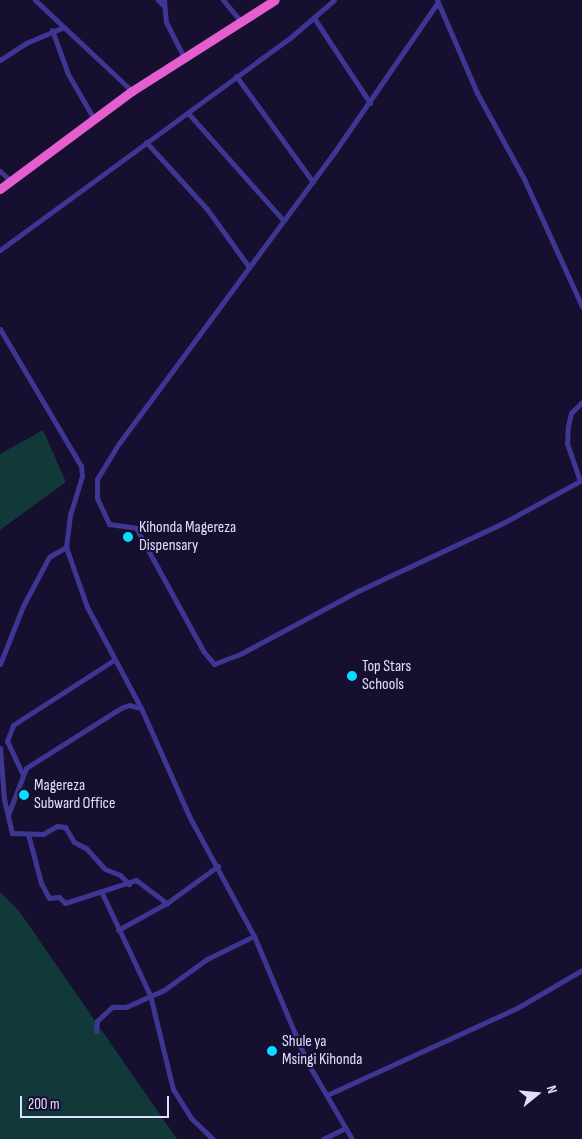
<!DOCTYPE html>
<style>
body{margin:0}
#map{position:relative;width:582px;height:1139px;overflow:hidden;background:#160f2f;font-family:"Sofia Sans Condensed",sans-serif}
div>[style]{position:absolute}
.green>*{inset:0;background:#113939}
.minor>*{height:5px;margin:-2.5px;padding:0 2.5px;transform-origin:2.5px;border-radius:2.5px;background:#3d3692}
.trunk>*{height:9px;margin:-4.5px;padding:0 4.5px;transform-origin:4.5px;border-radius:4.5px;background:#e55ed0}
.dots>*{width:14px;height:14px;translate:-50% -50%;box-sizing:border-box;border:2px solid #160f2f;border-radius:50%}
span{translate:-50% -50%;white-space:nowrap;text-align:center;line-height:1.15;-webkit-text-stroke:4px #160f2f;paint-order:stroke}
.poi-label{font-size:16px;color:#e2ddff}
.left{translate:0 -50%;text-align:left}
.north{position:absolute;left:512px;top:1069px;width:50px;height:50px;-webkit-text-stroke:4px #160f2f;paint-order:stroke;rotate:73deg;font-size:14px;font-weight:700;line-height:20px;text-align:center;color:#e2ddff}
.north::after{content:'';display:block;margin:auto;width:18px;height:22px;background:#e2ddff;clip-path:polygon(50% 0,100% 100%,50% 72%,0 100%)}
.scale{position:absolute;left:20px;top:1096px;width:149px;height:22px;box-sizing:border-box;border:2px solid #e2ddff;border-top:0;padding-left:6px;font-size:15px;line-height:18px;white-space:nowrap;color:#e2ddff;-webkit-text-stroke:4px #160f2f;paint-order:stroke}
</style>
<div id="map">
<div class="green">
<i style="clip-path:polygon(43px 430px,66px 482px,0 530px,0 454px)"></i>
<i style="clip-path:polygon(0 892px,19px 911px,177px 1139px,0 1139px)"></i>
</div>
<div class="minor">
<i style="left:35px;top:0;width:133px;rotate:43.2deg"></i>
<i style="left:158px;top:0;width:8px;rotate:45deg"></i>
<i style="left:164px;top:0;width:22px;rotate:85deg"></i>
<i style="left:166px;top:22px;width:38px;rotate:63deg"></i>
<i style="left:223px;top:0;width:26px;rotate:50deg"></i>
<i style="left:437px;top:0;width:101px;rotate:66.7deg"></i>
<i style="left:477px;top:93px;width:98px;rotate:61.3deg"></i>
<i style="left:524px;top:179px;width:140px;rotate:65.5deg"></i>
<i style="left:438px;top:2px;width:185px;rotate:124.6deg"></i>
<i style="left:333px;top:154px;width:360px;rotate:126.5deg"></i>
<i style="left:119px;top:443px;width:42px;rotate:121.4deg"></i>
<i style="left:97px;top:479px;width:19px;rotate:90deg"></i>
<i style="left:97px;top:498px;width:29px;rotate:65deg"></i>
<i style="left:109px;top:524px;width:27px;rotate:8deg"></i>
<i style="left:136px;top:528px;width:141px;rotate:61.3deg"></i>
<i style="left:204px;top:652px;width:16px;rotate:50deg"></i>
<i style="left:214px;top:664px;width:30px;rotate:-21deg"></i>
<i style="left:242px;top:653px;width:132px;rotate:-28.1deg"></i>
<i style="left:358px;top:591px;width:160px;rotate:-25.1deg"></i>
<i style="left:503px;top:523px;width:90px;rotate:-28.6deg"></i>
<i style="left:314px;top:18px;width:102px;rotate:56.6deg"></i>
<i style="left:52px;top:30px;width:47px;rotate:70deg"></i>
<i style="left:68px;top:74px;width:52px;rotate:60deg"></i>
<i style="left:0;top:60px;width:31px;rotate:-33deg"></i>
<i style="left:26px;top:43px;width:41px;rotate:-22.8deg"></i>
<i style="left:236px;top:76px;width:131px;rotate:54deg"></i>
<i style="left:188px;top:113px;width:144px;rotate:48.4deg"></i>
<i style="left:146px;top:142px;width:91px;rotate:47.7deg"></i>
<i style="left:207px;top:209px;width:72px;rotate:54.1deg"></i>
<i style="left:0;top:171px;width:15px;rotate:42deg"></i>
<i style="left:0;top:250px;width:359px;rotate:-36.2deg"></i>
<i style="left:290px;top:38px;width:58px;rotate:-40.8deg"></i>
<i style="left:0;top:329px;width:159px;rotate:59.4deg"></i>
<i style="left:81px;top:466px;width:10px;rotate:84deg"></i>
<i style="left:82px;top:476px;width:41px;rotate:107.1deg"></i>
<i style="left:70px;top:515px;width:32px;rotate:97deg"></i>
<i style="left:66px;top:547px;width:64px;rotate:70.7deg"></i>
<i style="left:87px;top:607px;width:115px;rotate:61.9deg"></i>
<i style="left:141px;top:708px;width:118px;rotate:66deg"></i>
<i style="left:189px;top:816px;width:136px;rotate:61.6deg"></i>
<i style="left:254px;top:936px;width:134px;rotate:67.2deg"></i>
<i style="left:306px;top:1060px;width:91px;rotate:59.8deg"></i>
<i style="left:580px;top:481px;width:39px;rotate:-109deg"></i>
<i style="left:567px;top:444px;width:18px;rotate:-87deg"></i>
<i style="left:568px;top:426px;width:13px;rotate:-77deg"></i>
<i style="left:571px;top:413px;width:16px;rotate:-45deg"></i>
<i style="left:0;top:664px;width:62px;rotate:-68.4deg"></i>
<i style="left:23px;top:606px;width:55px;rotate:-62deg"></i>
<i style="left:49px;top:557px;width:20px;rotate:-30deg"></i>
<i style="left:0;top:748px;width:51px;rotate:85.5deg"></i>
<i style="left:4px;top:799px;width:35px;rotate:77deg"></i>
<i style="left:12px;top:833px;width:31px;rotate:2deg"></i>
<i style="left:43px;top:834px;width:16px;rotate:-30deg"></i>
<i style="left:57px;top:826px;width:8px;rotate:7deg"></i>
<i style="left:65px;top:827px;width:17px;rotate:59deg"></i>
<i style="left:74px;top:842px;width:13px;rotate:27deg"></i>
<i style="left:86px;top:848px;width:28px;rotate:48deg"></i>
<i style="left:105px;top:869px;width:16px;rotate:22deg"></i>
<i style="left:120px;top:875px;width:13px;rotate:45deg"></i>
<i style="left:22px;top:773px;width:35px;rotate:-115deg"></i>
<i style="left:7px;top:741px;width:17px;rotate:-69deg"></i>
<i style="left:13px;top:725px;width:120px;rotate:-32.8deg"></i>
<i style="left:8px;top:815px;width:50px;rotate:-69deg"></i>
<i style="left:26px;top:768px;width:112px;rotate:-32.3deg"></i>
<i style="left:121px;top:708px;width:9px;rotate:-21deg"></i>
<i style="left:129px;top:705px;width:11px;rotate:15deg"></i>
<i style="left:28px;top:834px;width:51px;rotate:75.1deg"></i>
<i style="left:41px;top:883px;width:17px;rotate:62deg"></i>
<i style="left:49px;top:898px;width:10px;rotate:-6deg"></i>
<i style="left:59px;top:897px;width:8px;rotate:45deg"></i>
<i style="left:65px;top:903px;width:75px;rotate:-17.9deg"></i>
<i style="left:136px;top:880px;width:39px;rotate:37deg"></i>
<i style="left:101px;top:891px;width:115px;rotate:64.8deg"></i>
<i style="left:150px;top:995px;width:97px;rotate:76.3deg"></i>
<i style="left:173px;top:1089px;width:34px;rotate:58deg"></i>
<i style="left:191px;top:1118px;width:30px;rotate:44deg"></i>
<i style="left:118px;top:930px;width:56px;rotate:-28.9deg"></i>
<i style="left:167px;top:903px;width:63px;rotate:-36deg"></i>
<i style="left:96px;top:1031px;width:10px;rotate:-84deg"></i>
<i style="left:97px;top:1021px;width:21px;rotate:-43deg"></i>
<i style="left:112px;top:1007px;width:14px"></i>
<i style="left:126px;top:1007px;width:42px;rotate:-24.1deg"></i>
<i style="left:164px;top:990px;width:53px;rotate:-35.8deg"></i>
<i style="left:207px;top:959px;width:52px;rotate:-26.1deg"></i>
<i style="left:327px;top:1095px;width:209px;rotate:-24.6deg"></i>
<i style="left:517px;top:1008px;width:75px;rotate:-30.3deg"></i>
<i style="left:323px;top:1139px;width:25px;rotate:-26deg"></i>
</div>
<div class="trunk">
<i style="left:0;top:189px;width:164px;rotate:-36.6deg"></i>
<i style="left:132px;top:91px;width:169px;rotate:-32.5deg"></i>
</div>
<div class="dots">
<i style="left:128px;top:537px;background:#09dcff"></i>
<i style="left:352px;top:676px;background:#09dcff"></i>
<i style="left:24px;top:795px;background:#09dcff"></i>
<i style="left:272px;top:1051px;background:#09dcff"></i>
</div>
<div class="poi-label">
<span class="left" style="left:139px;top:537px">Kihonda Magereza<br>Dispensary</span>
<span class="left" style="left:362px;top:676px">Top Stars<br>Schools</span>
<span class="left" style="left:34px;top:795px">Magereza<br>Subward Office</span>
<span class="left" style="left:282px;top:1051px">Shule ya<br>Msingi Kihonda</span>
</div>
<div class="north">N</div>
<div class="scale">200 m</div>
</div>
